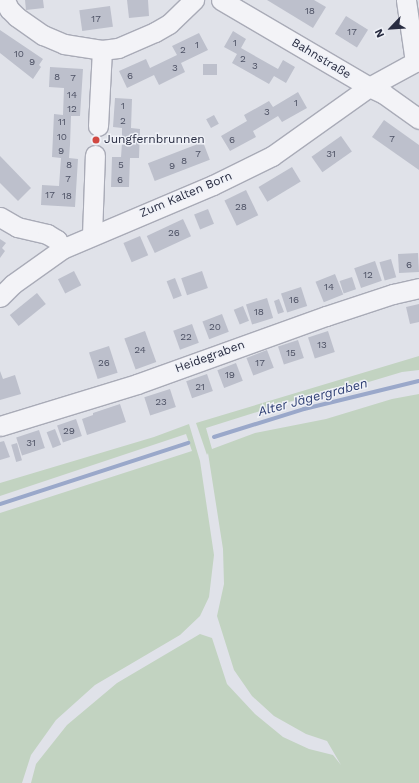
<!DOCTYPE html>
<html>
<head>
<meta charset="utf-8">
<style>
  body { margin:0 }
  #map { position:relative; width:419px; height:783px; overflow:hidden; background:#e0e2e9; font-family:"Work Sans",sans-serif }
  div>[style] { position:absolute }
  .green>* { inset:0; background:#c2d3c1 }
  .stream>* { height:4px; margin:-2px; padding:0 2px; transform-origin:2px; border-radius:2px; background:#9aa8ca }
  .building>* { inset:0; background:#bdc0cc; transform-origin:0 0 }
  .roads { filter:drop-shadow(1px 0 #a9abb7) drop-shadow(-1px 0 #a9abb7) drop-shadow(0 1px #a9abb7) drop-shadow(0 -1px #a9abb7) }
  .minor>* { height:19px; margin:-9.5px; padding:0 9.5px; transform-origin:9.5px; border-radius:9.5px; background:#f3f3f7 }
  .dots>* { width:11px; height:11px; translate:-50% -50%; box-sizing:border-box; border:2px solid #eff1f7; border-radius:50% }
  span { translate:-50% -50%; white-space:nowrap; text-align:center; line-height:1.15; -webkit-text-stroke:3px #eff1f7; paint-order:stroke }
  .number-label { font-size:10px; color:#4d5164 }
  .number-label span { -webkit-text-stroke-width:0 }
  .street-label { font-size:12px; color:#282c41 }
  .poi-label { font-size:12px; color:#282c41 }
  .left { translate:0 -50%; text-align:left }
  .water-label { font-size:13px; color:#314276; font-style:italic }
  .north { position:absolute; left:371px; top:8px; width:40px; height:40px; -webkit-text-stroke:3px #eff1f7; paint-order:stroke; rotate:245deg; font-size:11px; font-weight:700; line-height:16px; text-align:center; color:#282c41 }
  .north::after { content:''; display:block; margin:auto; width:14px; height:18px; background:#282c41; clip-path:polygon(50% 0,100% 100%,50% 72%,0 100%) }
</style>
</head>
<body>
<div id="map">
  <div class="green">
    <i style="clip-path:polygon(419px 356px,419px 370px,402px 372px,362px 384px,327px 390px,206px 428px,212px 449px,255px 433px,326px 419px,392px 399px,419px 394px,419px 783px,31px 783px,36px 764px,67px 725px,117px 683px,200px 634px,212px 638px,227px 684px,255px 714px,283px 737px,309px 749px,333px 755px,341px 765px,327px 741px,306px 734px,274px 716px,252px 696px,234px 670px,217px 616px,224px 584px,223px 549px,208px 453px,207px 455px,196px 423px)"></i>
    <i style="clip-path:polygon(189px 424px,200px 461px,214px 555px,209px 597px,200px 616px,180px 635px,95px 685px,56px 720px,31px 755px,22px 783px,0 783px,0 513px,192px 451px,186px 434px,0 496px,0 483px,154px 437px)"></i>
  </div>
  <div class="stream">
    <i style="left:214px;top:437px;width:94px;rotate:-17.3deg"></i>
    <i style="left:304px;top:409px;width:118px;rotate:-13.7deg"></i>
    <i style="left:0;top:504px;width:198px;rotate:-18deg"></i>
  </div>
  <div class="building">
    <i style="clip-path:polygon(25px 0,43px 0,44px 8px,26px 10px)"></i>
    <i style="clip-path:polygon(127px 0,148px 0,149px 16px,129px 18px)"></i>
    <i style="clip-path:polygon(267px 0,314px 0,326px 7px,313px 28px)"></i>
    <i style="left:110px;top:6px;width:21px;height:31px;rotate:82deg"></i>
    <i style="left:346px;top:16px;width:26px;height:21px;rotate:32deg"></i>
    <i style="clip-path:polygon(0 30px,43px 59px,39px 65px,41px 67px,33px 79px,0 53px)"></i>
    <i style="clip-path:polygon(233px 31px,246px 39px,241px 48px,278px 69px,283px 60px,295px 67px,286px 83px,274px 76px,269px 84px,232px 63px,237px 54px,224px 47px)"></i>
    <i style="clip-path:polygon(199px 33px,208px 50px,181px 63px,185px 72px,159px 85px,154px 75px,127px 88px,119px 71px,146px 59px,150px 68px,177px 55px,172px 46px)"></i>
    <i style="left:217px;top:64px;width:11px;height:14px;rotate:90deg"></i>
    <i style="clip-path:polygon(50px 67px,83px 69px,80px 116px,71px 116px,70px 145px,69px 158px,78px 159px,75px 207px,41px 205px,42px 185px,59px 186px,61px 158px,52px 157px,54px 114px,63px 115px,64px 88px,49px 87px)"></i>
    <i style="clip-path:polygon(298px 92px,307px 108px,282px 122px,278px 116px,253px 131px,256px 137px,230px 151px,221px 136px,247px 121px,244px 115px,269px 101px,273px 107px)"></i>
    <i style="clip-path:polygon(115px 98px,132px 99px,131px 128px,140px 129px,139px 158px,130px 158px,129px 187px,111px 187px,112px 157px,121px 157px,122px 143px,122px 128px,113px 127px)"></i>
    <i style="left:214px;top:115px;width:10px;height:9px;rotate:61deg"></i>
    <i style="clip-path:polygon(384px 120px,419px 145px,419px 170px,372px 137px)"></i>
    <i style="left:341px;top:136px;width:19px;height:36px;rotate:55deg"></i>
    <i style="left:203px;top:142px;width:19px;height:59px;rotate:69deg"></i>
    <i style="clip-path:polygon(0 156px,31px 188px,18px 201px,0 183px)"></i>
    <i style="left:292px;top:167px;width:17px;height:39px;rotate:59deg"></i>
    <i style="left:246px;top:190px;width:28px;height:24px;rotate:64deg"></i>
    <i style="left:208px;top:209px;width:16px;height:15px;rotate:68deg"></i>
    <i style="left:183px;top:219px;width:19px;height:40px;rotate:65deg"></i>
    <i style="left:140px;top:236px;width:21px;height:18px;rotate:67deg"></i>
    <i style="clip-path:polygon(0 239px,6px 243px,2px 248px,5px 251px,0 258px)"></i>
    <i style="left:418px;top:253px;width:19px;height:20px;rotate:87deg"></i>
    <i style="left:391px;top:259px;width:19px;height:12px;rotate:74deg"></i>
    <i style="left:375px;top:261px;width:21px;height:22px;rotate:71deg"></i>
    <i style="left:74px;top:271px;width:16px;height:18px;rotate:63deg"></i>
    <i style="left:202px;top:271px;width:18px;height:22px;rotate:71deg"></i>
    <i style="left:335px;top:274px;width:22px;height:21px;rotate:68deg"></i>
    <i style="left:352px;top:277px;width:13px;height:13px;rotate:72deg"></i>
    <i style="left:175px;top:278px;width:19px;height:9px;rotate:69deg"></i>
    <i style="left:301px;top:287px;width:20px;height:21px;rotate:72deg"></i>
    <i style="left:37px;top:293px;width:14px;height:35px;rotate:51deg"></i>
    <i style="left:267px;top:298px;width:21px;height:22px;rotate:73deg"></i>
    <i style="clip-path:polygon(279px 299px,284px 312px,278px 314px,274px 301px)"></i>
    <i style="clip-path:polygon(419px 304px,419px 322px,410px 324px,406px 307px)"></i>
    <i style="left:243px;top:306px;width:16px;height:10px;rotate:68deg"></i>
    <i style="left:222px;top:314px;width:19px;height:21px;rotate:69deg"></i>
    <i style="left:192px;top:324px;width:20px;height:20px;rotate:70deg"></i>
    <i style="left:145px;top:331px;width:33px;height:22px;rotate:70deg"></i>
    <i style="left:328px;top:331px;width:22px;height:21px;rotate:72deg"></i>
    <i style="left:298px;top:340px;width:19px;height:21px;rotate:72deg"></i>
    <i style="left:109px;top:346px;width:28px;height:21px;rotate:72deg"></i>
    <i style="left:267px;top:350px;width:19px;height:22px;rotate:69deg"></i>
    <i style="left:236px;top:363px;width:19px;height:20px;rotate:69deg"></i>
    <i style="clip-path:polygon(0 371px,3px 379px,15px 375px,21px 394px,0 400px)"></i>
    <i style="left:207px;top:374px;width:18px;height:22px;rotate:71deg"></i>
    <i style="left:170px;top:389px;width:19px;height:27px;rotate:72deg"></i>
    <i style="clip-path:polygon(120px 404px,126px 422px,87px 435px,82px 419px,93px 415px,93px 413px)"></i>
    <i style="left:76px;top:419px;width:18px;height:20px;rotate:71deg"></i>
    <i style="left:55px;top:429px;width:17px;height:9px;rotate:69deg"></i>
    <i style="left:39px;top:430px;width:19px;height:24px;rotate:72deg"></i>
    <i style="clip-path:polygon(4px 441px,10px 457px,0 460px,0 442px)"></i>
    <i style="left:17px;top:443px;width:18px;height:6px;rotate:74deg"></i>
  </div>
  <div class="roads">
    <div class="minor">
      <i style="left:5px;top:0;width:10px;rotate:66deg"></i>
      <i style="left:9px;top:9px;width:11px;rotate:45deg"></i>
      <i style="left:17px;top:17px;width:32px;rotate:35deg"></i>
      <i style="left:43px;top:35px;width:23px;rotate:23deg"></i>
      <i style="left:64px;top:44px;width:38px;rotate:9deg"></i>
      <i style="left:102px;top:50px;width:16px;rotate:-7deg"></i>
      <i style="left:118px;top:48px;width:40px;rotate:-23.4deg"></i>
      <i style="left:155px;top:32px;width:16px;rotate:-30deg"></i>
      <i style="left:169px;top:24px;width:35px;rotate:-44deg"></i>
      <i style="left:221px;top:0;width:172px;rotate:30.4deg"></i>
      <i style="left:369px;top:87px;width:17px;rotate:25deg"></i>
      <i style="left:384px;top:94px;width:43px;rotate:35.5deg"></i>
      <i style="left:98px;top:126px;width:76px;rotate:-87deg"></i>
      <i style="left:0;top:217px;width:20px;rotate:30deg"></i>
      <i style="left:17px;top:227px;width:31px;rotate:13deg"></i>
      <i style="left:47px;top:234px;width:12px;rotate:31deg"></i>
      <i style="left:57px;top:240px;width:10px;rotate:61deg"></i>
      <i style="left:92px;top:235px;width:80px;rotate:-87.9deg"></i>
      <i style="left:0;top:297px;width:18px;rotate:-45deg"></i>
      <i style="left:13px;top:284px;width:60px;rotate:-35.5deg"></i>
      <i style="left:62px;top:249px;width:164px;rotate:-23deg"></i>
      <i style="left:213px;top:185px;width:66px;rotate:-26.2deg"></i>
      <i style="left:272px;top:156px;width:119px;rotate:-35.4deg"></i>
      <i style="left:369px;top:87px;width:52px;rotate:-28.5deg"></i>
      <i style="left:415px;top:62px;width:63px;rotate:-98.3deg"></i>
      <i style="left:0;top:426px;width:143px;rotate:-17deg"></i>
      <i style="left:137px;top:384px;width:201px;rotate:-19.8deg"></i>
      <i style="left:326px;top:316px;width:71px;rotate:-18.2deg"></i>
      <i style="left:393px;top:294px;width:27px;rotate:-13deg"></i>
    </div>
  </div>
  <div class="dots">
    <i style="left:96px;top:140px;background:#d14842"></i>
  </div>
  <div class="number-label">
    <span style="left:310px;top:11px">18</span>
    <span style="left:96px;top:19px">17</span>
    <span style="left:352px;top:32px">17</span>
    <span style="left:235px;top:43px">1</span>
    <span style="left:197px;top:45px">1</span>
    <span style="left:183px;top:50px">2</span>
    <span style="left:19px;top:54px">10</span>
    <span style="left:243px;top:59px">2</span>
    <span style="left:32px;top:62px">9</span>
    <span style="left:255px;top:66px">3</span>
    <span style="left:175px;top:68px">3</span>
    <span style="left:130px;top:76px">6</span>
    <span style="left:57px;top:77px">8</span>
    <span style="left:73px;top:78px">7</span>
    <span style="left:72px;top:95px">14</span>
    <span style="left:296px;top:103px">1</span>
    <span style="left:123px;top:106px">1</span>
    <span style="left:72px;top:109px">12</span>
    <span style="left:267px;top:112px">3</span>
    <span style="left:123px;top:121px">2</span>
    <span style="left:62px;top:122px">11</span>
    <span style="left:62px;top:137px">10</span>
    <span style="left:392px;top:139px">7</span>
    <span style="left:232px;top:140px">6</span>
    <span style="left:61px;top:151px">9</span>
    <span style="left:198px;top:154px">7</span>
    <span style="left:331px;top:154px">31</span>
    <span style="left:184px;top:161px">8</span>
    <span style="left:69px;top:165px">8</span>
    <span style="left:121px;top:165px">5</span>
    <span style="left:172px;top:166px">9</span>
    <span style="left:68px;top:179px">7</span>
    <span style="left:120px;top:180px">6</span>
    <span style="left:50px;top:195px">17</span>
    <span style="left:67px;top:196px">18</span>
    <span style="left:241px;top:207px">28</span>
    <span style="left:174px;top:233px">26</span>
    <span style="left:409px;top:265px">6</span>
    <span style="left:368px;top:275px">12</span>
    <span style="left:329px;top:287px">14</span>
    <span style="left:294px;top:300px">16</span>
    <span style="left:259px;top:312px">18</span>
    <span style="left:215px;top:327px">20</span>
    <span style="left:186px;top:337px">22</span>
    <span style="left:322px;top:345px">13</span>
    <span style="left:140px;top:350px">24</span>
    <span style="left:291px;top:353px">15</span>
    <span style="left:104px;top:363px">26</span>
    <span style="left:260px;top:363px">17</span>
    <span style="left:230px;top:375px">19</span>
    <span style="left:200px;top:387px">21</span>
    <span style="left:161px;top:402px">23</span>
    <span style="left:69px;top:431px">29</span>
    <span style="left:31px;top:443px">31</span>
  </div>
  <div class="street-label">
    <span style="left:321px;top:59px;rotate:31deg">Bahnstraße</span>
    <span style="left:186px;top:195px;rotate:-23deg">Zum Kalten Born</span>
    <span style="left:210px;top:357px;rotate:-20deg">Heidegraben</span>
  </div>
  <div class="poi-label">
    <span class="left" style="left:104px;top:140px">Jungfernbrunnen</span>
  </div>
  <div class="water-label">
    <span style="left:313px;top:398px;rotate:-15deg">Alter Jägergraben</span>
  </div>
  <div class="north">N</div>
</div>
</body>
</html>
